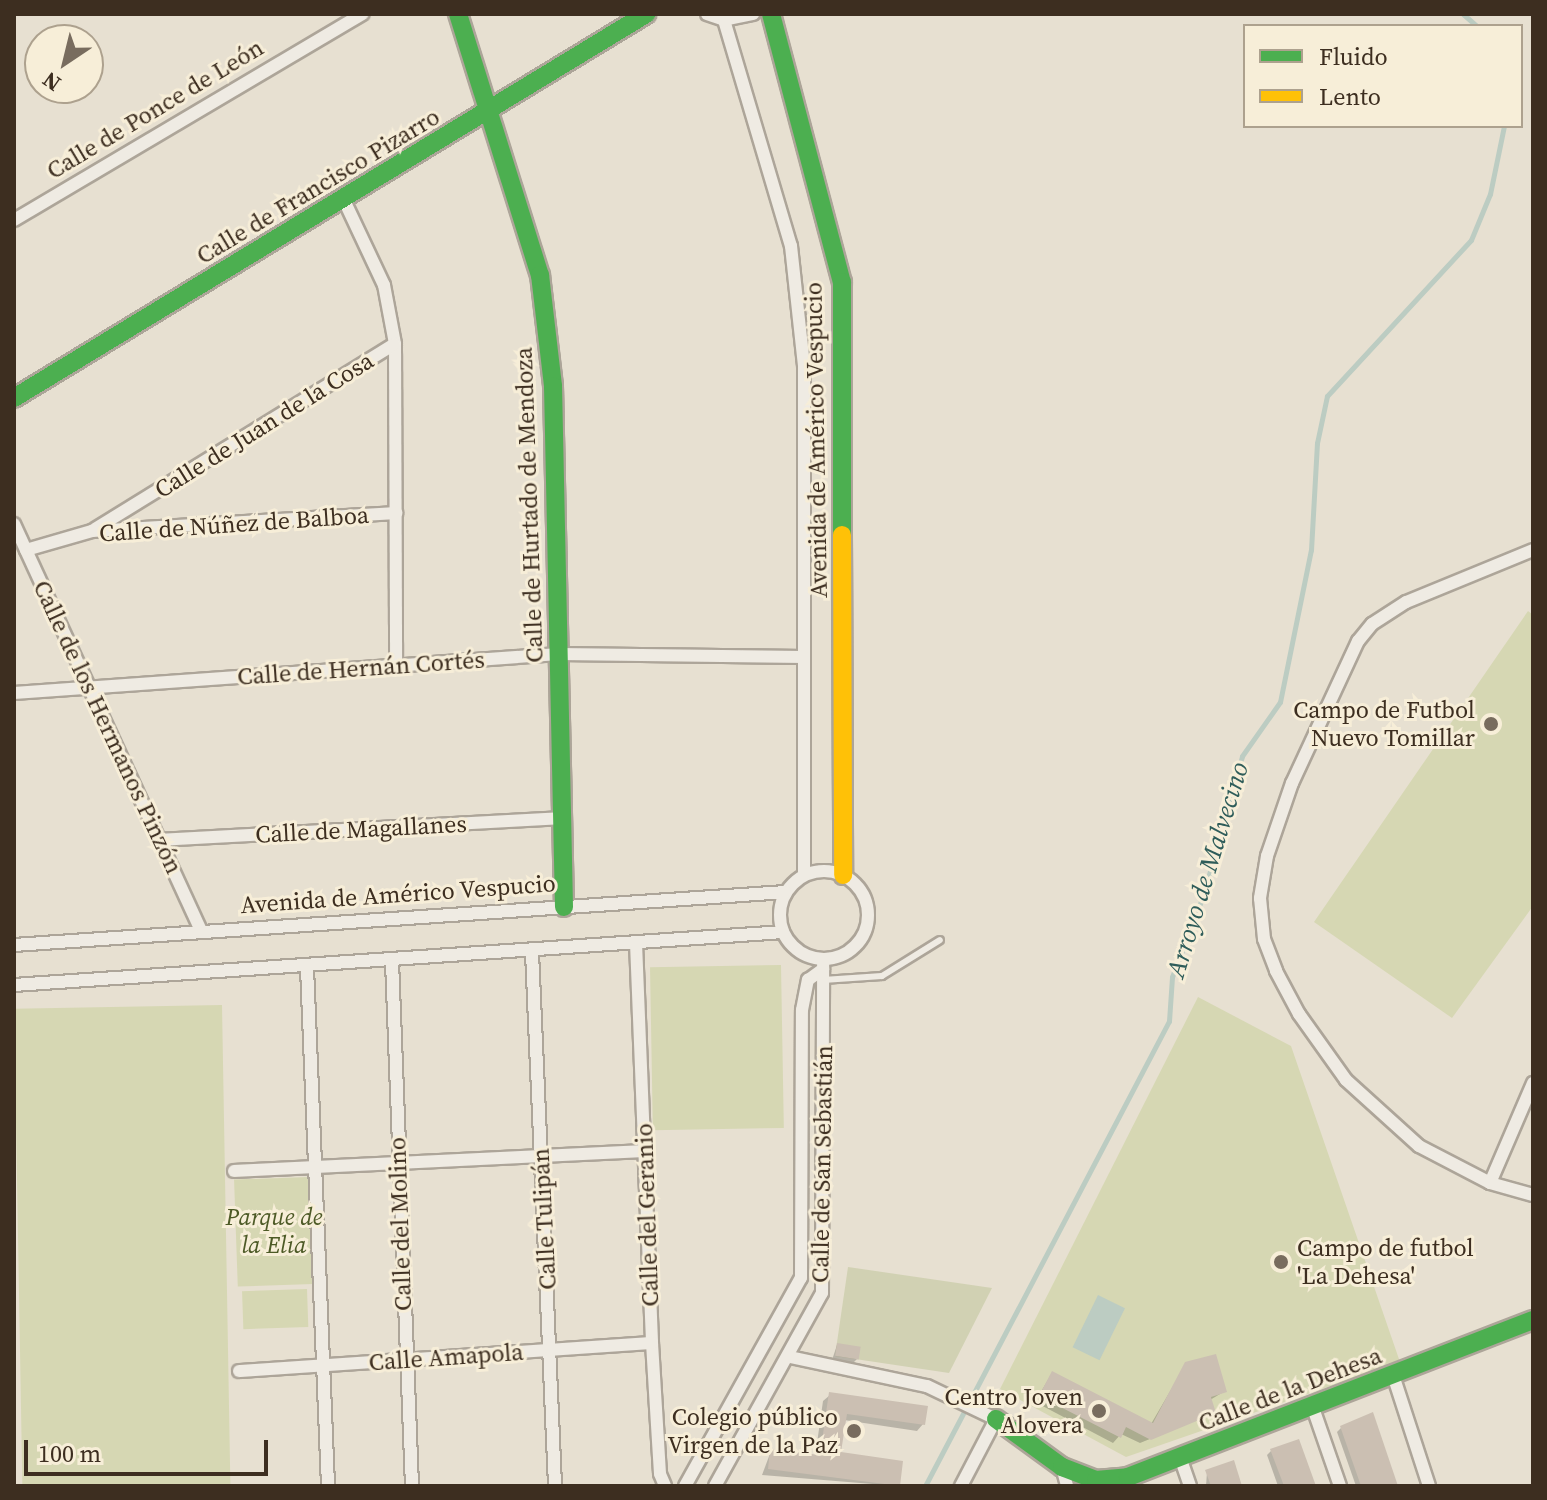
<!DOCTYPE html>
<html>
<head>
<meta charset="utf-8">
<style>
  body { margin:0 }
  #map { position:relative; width:1547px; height:1500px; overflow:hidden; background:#e7e0d1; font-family:"Source Serif 4",serif }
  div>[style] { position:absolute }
  .green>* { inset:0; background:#d6d7b3; transform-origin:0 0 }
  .cemetery>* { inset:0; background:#d1d1b3 }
  .water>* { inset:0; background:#bcccc2; transform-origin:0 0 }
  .shadow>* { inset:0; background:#0003 }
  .stream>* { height:5px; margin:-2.5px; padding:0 2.5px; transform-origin:2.5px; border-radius:2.5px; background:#bcccc2 }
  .building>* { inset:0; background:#cbbfb2; transform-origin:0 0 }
  .roads { filter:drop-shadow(2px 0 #ada599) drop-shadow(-2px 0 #ada599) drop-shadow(0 2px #ada599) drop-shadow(0 -2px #ada599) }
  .lane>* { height:6px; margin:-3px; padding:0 3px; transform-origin:3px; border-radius:3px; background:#efebe3 }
  .street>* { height:12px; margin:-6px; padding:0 6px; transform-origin:6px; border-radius:6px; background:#efebe3 }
  .street>.ring { margin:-6px; padding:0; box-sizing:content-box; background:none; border:12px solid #efebe3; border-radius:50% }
  .fast>* { height:18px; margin:-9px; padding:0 9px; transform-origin:9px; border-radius:9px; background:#4caf50 }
  .slow>* { height:18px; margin:-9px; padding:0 9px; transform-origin:9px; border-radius:9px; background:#ffc107 }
  .dots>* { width:22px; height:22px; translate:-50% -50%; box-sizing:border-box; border:4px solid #f7eed8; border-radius:50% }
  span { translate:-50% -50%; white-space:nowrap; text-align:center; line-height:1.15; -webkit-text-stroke:6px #f7eed8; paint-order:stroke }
  .street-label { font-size:24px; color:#3d2e20 }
  .poi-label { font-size:24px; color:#3d2e20 }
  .right { translate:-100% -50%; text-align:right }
  .left { translate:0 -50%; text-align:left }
  .park-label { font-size:24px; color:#4d5a26; font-style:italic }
  .water-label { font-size:26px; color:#2f5d5a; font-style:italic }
  .frame { position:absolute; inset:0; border:16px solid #3d2e20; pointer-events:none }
  .legend { position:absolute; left:1243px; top:24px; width:280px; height:104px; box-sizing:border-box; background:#f7eed8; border:2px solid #ada18e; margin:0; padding:10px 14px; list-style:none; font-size:24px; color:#3d2e20 }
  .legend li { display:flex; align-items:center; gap:16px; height:40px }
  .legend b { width:40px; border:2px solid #ada18e }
  .north { position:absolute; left:24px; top:24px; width:80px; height:80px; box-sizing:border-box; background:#f7eed8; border:2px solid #ada18e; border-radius:50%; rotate:215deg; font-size:22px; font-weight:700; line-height:32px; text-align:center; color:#3d2e20 }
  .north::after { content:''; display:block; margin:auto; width:28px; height:36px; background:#786c5e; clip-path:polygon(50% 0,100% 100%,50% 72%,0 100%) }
  .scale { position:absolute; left:24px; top:1440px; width:244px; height:36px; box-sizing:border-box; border:4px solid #3d2e20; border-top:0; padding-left:10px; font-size:24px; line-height:28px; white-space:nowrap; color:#3d2e20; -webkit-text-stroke:6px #f7eed8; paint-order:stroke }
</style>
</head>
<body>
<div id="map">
  <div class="green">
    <i style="clip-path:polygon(1528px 611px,1533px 615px,1533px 906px,1452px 1018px,1314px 922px)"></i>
    <i style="left:781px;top:965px;width:163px;height:131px;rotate:89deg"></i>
    <i style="clip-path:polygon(1198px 997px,1291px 1046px,1400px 1362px,1126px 1457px,1000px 1389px)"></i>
    <i style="left:222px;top:1005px;width:481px;height:208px;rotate:89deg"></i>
    <i style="left:309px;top:1177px;width:107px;height:75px;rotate:88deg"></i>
    <i style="left:307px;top:1289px;width:38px;height:65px;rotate:88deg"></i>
  </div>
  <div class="cemetery">
    <i style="clip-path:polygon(848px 1267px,992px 1288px,949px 1373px,835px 1356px)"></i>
  </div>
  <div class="water">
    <i style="left:1098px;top:1295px;width:30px;height:58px;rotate:26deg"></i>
  </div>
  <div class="shadow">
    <i style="clip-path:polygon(837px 1345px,857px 1359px,853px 1363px,832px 1360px)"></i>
    <i style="clip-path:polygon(1186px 1364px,1225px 1391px,1210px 1400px,1214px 1413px,1140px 1443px,1121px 1434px,1113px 1443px,1035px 1402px,1052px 1373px,1151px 1424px)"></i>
    <i style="clip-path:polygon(830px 1395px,923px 1424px,917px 1431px,844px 1420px,839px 1454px,897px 1486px,762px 1475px,771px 1451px,815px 1457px,823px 1401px)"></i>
    <i style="clip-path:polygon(1342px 1427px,1396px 1486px,1356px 1486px,1337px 1432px)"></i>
    <i style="clip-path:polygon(1272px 1450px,1313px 1486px,1278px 1486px,1267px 1455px)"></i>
    <i style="clip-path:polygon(1207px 1472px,1240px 1486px,1206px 1486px)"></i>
  </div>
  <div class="stream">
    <i style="left:1463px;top:14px;width:18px;rotate:41deg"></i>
    <i style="left:925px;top:1486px;width:525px;rotate:-62.31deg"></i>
    <i style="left:1169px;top:1021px;width:44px;rotate:-86.1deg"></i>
    <i style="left:1172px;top:977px;width:87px;rotate:-69.1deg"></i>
    <i style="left:1203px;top:896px;width:145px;rotate:-74.4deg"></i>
    <i style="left:1242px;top:756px;width:66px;rotate:-54.9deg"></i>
    <i style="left:1280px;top:702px;width:155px;rotate:-78.5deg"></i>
    <i style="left:1311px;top:550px;width:107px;rotate:-86.8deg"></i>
    <i style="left:1317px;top:443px;width:48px;rotate:-78deg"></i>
    <i style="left:1327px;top:396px;width:212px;rotate:-47.3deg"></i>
    <i style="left:1471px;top:240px;width:50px;rotate:-67.6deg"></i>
    <i style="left:1490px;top:194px;width:69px;rotate:-78.4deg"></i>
  </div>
  <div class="building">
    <i style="left:837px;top:1343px;width:24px;height:13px;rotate:9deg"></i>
    <i style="clip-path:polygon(1216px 1354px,1227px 1392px,1211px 1397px,1216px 1413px,1151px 1440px,1126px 1427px,1121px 1438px,1039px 1396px,1052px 1371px,1153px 1423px,1185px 1362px)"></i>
    <i style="clip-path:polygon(829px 1392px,928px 1406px,925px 1425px,847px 1414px,841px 1452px,903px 1461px,900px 1486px,768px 1469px,770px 1449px,820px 1455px)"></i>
    <i style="clip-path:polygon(1373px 1412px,1398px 1486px,1361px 1486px,1340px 1426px)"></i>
    <i style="clip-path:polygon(1299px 1439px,1316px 1486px,1284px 1486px,1270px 1449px)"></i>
    <i style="clip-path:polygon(1234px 1460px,1242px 1486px,1211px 1486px,1205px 1470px)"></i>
  </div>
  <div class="roads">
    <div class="lane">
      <i style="left:823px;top:980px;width:59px;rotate:-3.9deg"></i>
      <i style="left:882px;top:976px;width:68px;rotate:-31.8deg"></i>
    </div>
    <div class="street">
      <i style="left:707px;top:14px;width:18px;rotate:19deg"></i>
      <i style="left:724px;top:20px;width:30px;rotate:-12deg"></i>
      <i style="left:724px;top:20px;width:236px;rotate:73.5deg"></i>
      <i style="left:791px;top:246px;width:121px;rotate:83.8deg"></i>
      <i style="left:804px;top:366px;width:509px;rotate:90deg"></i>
      <i style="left:343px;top:198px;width:96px;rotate:64.8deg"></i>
      <i style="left:384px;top:285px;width:60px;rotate:79.4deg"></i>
      <i style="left:395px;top:344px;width:321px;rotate:89.8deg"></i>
      <i style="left:14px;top:220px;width:405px;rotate:-30.6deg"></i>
      <i style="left:14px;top:524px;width:448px;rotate:65.3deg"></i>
      <i style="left:95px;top:529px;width:352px;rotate:-31.7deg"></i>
      <i style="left:26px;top:550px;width:69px;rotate:-16.1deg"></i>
      <i style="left:92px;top:531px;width:305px;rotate:-3.4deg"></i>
      <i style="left:1533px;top:550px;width:137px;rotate:157.7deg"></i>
      <i style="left:1406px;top:602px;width:40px;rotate:147.1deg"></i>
      <i style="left:1372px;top:624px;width:22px;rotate:129deg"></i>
      <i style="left:1358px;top:641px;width:157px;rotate:114.9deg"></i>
      <i style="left:1292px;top:783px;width:77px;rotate:108.9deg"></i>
      <i style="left:1267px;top:856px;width:43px;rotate:99.5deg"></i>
      <i style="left:1260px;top:898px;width:41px;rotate:84.4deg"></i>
      <i style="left:1264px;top:939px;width:34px;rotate:69deg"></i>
      <i style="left:1276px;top:971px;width:49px;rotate:61.9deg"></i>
      <i style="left:1299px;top:1014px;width:81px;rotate:54.5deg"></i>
      <i style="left:1346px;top:1080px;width:98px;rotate:42.1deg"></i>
      <i style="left:1419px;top:1146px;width:80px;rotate:27.5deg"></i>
      <i style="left:1490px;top:1183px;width:45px;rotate:15.6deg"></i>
      <i style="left:14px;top:693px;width:546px;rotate:-4.09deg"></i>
      <i style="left:559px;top:654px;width:245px;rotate:0.7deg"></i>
      <i style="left:159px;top:840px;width:404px;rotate:-3.1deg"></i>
      <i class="ring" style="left:780px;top:871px;width:76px;height:76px"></i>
      <i style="left:636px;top:943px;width:400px;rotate:87.7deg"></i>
      <i style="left:652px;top:1343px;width:131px;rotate:86.5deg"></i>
      <i style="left:660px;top:1474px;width:13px;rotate:67deg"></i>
      <i style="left:14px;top:945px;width:773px;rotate:-3.93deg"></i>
      <i style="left:532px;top:952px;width:534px;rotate:87.53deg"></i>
      <i style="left:392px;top:961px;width:525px;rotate:87.82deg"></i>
      <i style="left:307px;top:967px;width:519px;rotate:87.68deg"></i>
      <i style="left:14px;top:985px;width:771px;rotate:-3.94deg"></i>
      <i style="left:234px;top:1171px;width:410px;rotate:-2.8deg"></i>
      <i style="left:1490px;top:1183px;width:109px;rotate:-66.7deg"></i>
      <i style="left:790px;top:1357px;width:140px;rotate:12deg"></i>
      <i style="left:927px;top:1386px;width:76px;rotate:25.6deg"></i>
      <i style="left:996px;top:1419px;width:76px;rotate:117.6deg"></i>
      <i style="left:239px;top:1371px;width:414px;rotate:-3.9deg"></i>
      <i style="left:1393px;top:1375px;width:117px;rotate:72deg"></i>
      <i style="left:1313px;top:1408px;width:83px;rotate:70.9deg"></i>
      <i style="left:1180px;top:1457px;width:31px;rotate:71deg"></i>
      <i style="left:1062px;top:1467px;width:20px;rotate:75deg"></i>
      <i style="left:685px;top:1486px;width:238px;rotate:-60.9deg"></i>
      <i style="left:801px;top:1278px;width:268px;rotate:-89.8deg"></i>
      <i style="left:802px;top:1010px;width:31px;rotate:-79deg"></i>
      <i style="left:808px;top:980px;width:19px;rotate:-36deg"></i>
      <i style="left:715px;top:1486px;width:221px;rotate:-61deg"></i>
      <i style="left:822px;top:1293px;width:334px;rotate:-89.8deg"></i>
    </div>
    <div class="fast">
      <i style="left:458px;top:14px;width:274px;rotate:72.6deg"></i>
      <i style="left:540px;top:275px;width:112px;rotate:83.3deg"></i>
      <i style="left:553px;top:386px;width:521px;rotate:88.79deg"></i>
      <i style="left:771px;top:14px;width:277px;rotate:75.2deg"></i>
      <i style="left:842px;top:282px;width:253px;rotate:90deg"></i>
      <i style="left:14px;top:398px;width:740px;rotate:-31.28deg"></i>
      <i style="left:996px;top:1419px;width:82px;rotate:36deg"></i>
      <i style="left:1062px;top:1467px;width:36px;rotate:21deg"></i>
      <i style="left:1096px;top:1480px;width:32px;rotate:-5deg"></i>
      <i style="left:1128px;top:1477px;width:434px;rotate:-21.2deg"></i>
    </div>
    <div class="slow">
      <i style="left:842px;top:535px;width:340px;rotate:89.8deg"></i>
    </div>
  </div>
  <div class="dots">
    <i style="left:1491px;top:724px;background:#786c5e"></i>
    <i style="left:1281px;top:1262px;background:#786c5e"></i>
    <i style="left:1099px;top:1411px;background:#786c5e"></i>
    <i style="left:854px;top:1431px;background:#786c5e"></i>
  </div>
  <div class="street-label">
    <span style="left:155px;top:109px;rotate:-31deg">Calle de Ponce de León</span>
    <span style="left:318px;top:186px;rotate:-31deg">Calle de Francisco Pizarro</span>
    <span style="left:264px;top:425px;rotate:-32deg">Calle de Juan de la Cosa</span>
    <span style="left:816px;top:440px;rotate:-91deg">Avenida de Américo Vespucio</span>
    <span style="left:529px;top:505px;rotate:-92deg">Calle de Hurtado de Mendoza</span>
    <span style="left:234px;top:524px;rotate:-4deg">Calle de Núñez de Balboa</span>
    <span style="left:361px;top:668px;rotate:-4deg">Calle de Hernán Cortés</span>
    <span style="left:108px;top:727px;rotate:65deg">Calle de los Hermanos Pinzón</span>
    <span style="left:361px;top:829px;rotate:-3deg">Calle de Magallanes</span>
    <span style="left:398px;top:894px;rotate:-4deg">Avenida de Américo Vespucio</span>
    <span style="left:822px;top:1164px;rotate:-89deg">Calle de San Sebastián</span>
    <span style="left:647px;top:1215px;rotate:-92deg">Calle del Geranio</span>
    <span style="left:544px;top:1219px;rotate:-93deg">Calle Tulipán</span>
    <span style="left:400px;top:1224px;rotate:-92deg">Calle del Molino</span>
    <span style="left:446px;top:1357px;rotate:-4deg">Calle Amapola</span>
    <span style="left:1290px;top:1389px;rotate:-21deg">Calle de la Dehesa</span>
  </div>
  <div class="poi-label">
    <span class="right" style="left:1475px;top:724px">Campo de Futbol<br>Nuevo Tomillar</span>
    <span class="left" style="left:1297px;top:1262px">Campo de futbol<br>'La Dehesa'</span>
    <span class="right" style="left:1083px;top:1411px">Centro Joven<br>Alovera</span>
    <span class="right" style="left:838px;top:1431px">Colegio público<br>Virgen de la Paz</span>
  </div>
  <div class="park-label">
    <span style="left:274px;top:1231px">Parque de<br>la Elia</span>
  </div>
  <div class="water-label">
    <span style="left:1208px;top:870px;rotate:-73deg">Arroyo de Malvecino</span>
  </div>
  <div class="frame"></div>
  <ul class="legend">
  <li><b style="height:10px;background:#4caf50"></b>Fluido</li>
  <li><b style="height:10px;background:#ffc107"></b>Lento</li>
  </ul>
  <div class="north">N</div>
  <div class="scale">100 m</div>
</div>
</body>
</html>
